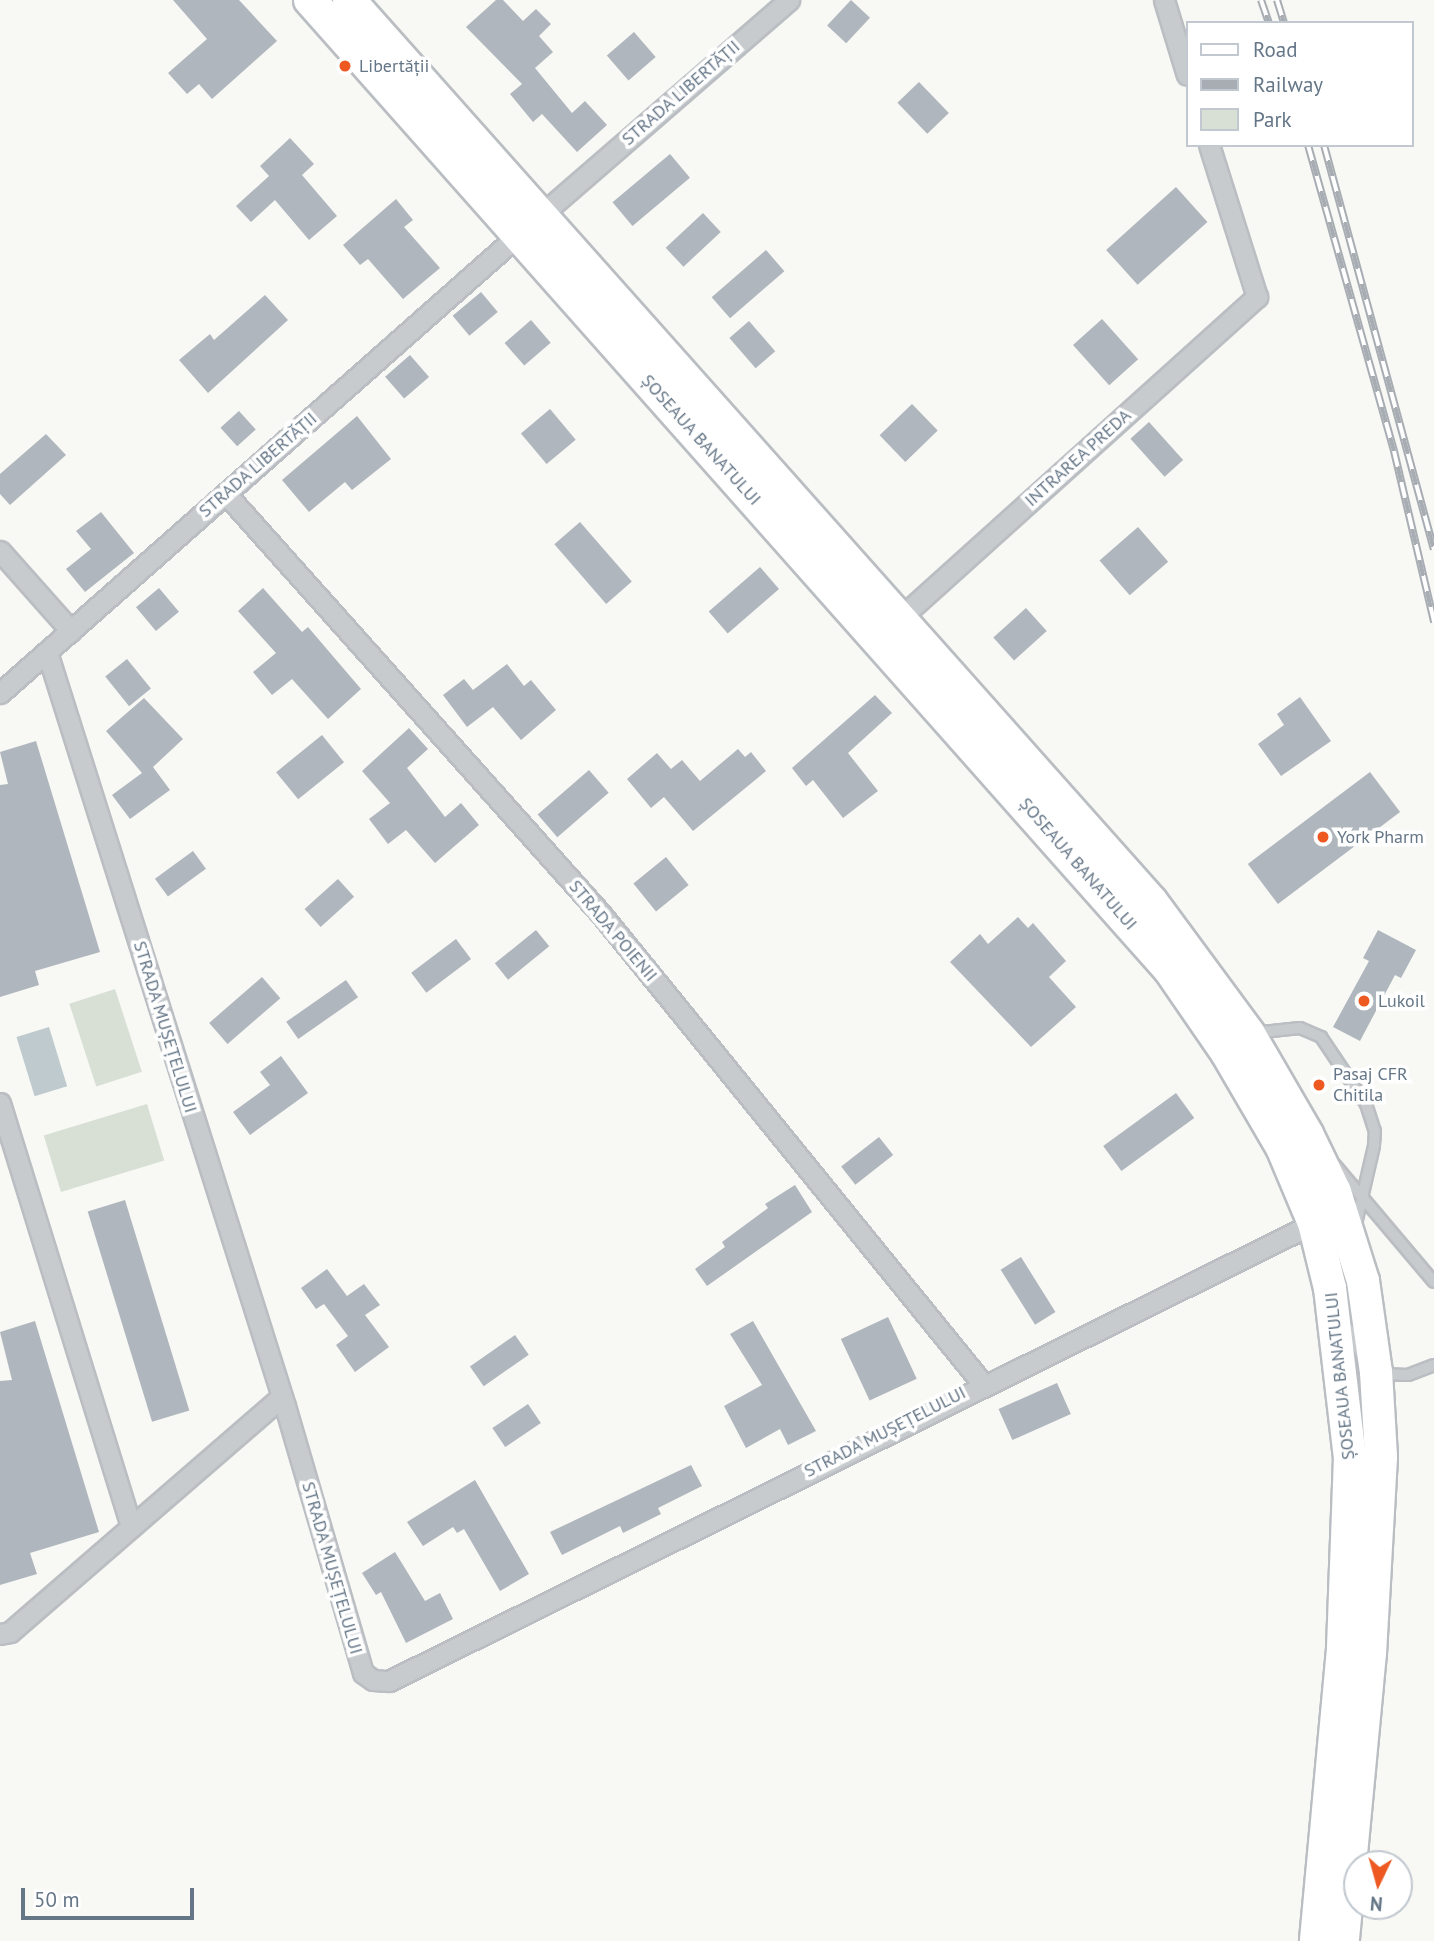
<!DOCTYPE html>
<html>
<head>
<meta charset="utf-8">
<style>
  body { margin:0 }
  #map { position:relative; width:1434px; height:1941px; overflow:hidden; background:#f8f8f4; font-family:"PT Sans",sans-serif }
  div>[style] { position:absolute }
  .green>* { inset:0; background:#d8e0d5; transform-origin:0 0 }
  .water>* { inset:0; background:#bfcace; transform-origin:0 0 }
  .building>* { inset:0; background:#afb6bd; transform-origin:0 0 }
  .roads { filter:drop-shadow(2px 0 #babec2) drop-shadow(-2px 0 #babec2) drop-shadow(0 2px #babec2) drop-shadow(0 -2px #babec2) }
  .lane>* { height:10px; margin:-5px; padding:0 5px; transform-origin:5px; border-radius:5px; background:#c7cbce }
  .street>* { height:19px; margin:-9.5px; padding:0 9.5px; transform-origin:9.5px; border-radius:9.5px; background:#c7cbce }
  .primary>* { height:32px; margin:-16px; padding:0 16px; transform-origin:16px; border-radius:16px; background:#fff }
  .rail>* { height:8px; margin-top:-4px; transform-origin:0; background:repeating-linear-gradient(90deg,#fff 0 16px,#a7adb3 0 32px); box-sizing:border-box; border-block:2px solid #a7adb3 }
  .dots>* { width:19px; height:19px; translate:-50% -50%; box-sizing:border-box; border:4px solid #fff; border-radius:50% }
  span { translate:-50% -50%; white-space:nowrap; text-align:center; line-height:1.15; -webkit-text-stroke:7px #fff; paint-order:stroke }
  .poi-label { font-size:18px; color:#657687 }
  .left { translate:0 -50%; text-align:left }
  .street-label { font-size:18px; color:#657687 }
  .legend { position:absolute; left:1186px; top:21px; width:228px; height:126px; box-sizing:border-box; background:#fff; border:2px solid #c1c8cf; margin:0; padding:9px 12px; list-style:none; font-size:21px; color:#657687 }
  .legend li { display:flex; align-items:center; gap:14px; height:35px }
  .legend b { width:35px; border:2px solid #c1c8cf }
  .north { position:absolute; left:1343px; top:1850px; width:70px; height:70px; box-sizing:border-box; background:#fff; border:2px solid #c1c8cf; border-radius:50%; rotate:185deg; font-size:19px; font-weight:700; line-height:28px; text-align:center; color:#657687 }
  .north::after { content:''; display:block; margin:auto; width:24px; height:32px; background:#ed5920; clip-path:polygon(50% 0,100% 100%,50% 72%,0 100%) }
  .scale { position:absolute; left:21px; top:1888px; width:173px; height:32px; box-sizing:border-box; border:4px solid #657687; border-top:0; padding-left:9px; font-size:21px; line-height:24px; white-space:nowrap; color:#657687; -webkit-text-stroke:5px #fff; paint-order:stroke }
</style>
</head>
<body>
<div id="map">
  <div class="green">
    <i style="left:115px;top:989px;width:87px;height:48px;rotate:72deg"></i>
    <i style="left:147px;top:1104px;width:59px;height:108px;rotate:73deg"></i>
  </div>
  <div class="water">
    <i style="left:49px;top:1027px;width:62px;height:34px;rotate:73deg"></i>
  </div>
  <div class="building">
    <i style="clip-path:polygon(173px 0,239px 0,277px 41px,212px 99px,199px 84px,187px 94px,168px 73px,207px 39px)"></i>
    <i style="clip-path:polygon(496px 0,503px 0,523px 21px,536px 9px,551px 24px,539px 36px,553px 52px,535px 68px,572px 113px,585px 101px,607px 125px,577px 152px,542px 114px,533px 122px,510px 94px,522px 84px,466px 27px)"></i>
    <i style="left:851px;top:0;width:26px;height:35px;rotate:43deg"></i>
    <i style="left:634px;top:32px;width:33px;height:36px;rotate:49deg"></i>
    <i style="left:919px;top:82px;width:43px;height:30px;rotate:46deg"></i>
    <i style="clip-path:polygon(290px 138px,314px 164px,302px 175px,337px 216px,309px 240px,275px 200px,251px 222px,236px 206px,269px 176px,260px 166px)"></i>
    <i style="left:670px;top:154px;width:31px;height:75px;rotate:50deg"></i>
    <i style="left:1176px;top:187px;width:47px;height:94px;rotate:48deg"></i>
    <i style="clip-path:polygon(396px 199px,413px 220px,404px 227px,440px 268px,403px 299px,368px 259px,360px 265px,343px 245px)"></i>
    <i style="left:703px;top:213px;width:26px;height:51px;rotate:47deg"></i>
    <i style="left:766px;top:250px;width:28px;height:72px;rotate:49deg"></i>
    <i style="left:481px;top:292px;width:26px;height:37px;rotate:50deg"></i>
    <i style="clip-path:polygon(265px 295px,288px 320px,208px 393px,179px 360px,210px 334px,214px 340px)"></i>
    <i style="left:1102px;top:319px;width:54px;height:39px;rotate:48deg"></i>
    <i style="left:531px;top:320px;width:30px;height:35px;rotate:49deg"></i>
    <i style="left:749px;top:321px;width:40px;height:26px;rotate:49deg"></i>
    <i style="left:410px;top:355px;width:29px;height:33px;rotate:49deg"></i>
    <i style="left:912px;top:404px;width:37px;height:45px;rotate:46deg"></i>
    <i style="left:550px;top:409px;width:40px;height:38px;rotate:50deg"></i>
    <i style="left:239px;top:411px;width:25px;height:25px;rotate:48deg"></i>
    <i style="clip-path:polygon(357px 416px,391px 459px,352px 490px,345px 482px,309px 512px,282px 480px)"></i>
    <i style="left:1149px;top:422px;width:51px;height:25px;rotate:48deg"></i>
    <i style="clip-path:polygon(46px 434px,66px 455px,10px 505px,0 494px,0 474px)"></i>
    <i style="clip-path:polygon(101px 512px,134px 553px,85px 592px,66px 569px,91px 549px,76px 531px)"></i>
    <i style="left:580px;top:522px;width:79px;height:34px;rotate:49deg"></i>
    <i style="left:1138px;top:527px;width:46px;height:51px;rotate:49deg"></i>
    <i style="left:760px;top:567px;width:29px;height:68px;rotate:49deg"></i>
    <i style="left:159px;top:588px;width:31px;height:30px;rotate:50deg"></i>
    <i style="clip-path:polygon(263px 588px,302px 632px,308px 627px,361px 689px,328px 719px,292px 679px,272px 695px,253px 672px,276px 653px,238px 611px)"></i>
    <i style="left:1026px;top:608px;width:31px;height:44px;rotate:48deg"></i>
    <i style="left:127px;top:659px;width:38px;height:28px;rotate:51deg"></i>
    <i style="clip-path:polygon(507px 664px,524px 686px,531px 680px,556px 710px,521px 740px,493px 707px,467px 727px,443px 695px,464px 679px,473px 690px)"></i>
    <i style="clip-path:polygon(875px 695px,892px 713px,848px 753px,878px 791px,843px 818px,813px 780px,806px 786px,792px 768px)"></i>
    <i style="clip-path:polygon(1300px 697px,1331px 741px,1281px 776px,1258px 744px,1284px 725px,1277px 714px)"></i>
    <i style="clip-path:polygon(144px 698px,183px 739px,153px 767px,170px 790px,130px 819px,112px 795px,142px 773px,106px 731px)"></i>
    <i style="clip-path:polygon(409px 728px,428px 749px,407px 768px,445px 817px,461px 803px,479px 825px,435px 863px,406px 830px,388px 844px,369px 819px,390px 803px,362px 771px)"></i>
    <i style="left:322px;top:735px;width:35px;height:59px;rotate:51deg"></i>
    <i style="clip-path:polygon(36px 741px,100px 952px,35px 971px,39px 985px,0 997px,0 785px,8px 784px,0 752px)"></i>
    <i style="clip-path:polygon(738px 749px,745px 757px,751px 752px,766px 771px,693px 831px,664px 797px,651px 808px,627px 779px,657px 753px,671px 769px,682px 760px,700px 781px)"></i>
    <i style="left:589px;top:770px;width:30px;height:68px;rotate:49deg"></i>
    <i style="left:1370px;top:772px;width:50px;height:153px;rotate:53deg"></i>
    <i style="left:193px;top:851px;width:22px;height:47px;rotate:54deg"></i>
    <i style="left:666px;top:857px;width:36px;height:42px;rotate:51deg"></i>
    <i style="left:338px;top:879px;width:24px;height:45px;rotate:48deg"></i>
    <i style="clip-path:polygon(1018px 917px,1028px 928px,1033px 923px,1066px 961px,1049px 977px,1076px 1007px,1031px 1047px,950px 962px,980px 934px,988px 944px)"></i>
    <i style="left:536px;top:930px;width:21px;height:53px;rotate:51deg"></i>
    <i style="clip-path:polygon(1378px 930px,1416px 950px,1401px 978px,1395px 975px,1360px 1041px,1333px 1027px,1369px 961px,1363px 958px)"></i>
    <i style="left:456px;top:939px;width:25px;height:56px;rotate:53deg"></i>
    <i style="left:262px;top:977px;width:28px;height:70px;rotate:49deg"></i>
    <i style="left:346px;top:980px;width:21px;height:73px;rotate:55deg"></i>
    <i style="clip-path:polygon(281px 1056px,308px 1093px,250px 1135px,233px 1112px,270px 1085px,260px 1072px)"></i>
    <i style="left:1176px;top:1093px;width:31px;height:90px;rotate:54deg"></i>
    <i style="left:879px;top:1137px;width:23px;height:48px;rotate:52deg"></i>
    <i style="clip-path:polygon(795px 1185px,812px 1212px,707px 1286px,695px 1269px,725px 1247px,722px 1242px,768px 1208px,765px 1204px)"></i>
    <i style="left:125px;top:1200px;width:220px;height:39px;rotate:73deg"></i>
    <i style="left:1021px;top:1257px;width:65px;height:24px;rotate:58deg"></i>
    <i style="clip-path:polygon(327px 1269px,347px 1296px,364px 1284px,380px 1305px,365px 1315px,389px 1347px,355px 1372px,336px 1345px,348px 1336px,324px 1304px,316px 1309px,301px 1288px)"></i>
    <i style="left:888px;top:1317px;width:68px;height:52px;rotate:65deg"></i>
    <i style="clip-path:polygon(35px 1321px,99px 1532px,30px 1553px,37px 1574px,0 1585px,0 1381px,12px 1380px,0 1332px)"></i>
    <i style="clip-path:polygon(753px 1321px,816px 1431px,788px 1445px,780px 1429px,746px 1448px,724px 1406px,762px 1385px,730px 1334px)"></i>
    <i style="left:515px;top:1335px;width:24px;height:55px;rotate:55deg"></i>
    <i style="left:1057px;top:1383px;width:34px;height:64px;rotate:66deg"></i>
    <i style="left:528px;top:1404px;width:23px;height:43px;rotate:56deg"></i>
    <i style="clip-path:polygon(691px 1465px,702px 1486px,658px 1508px,661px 1514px,623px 1533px,620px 1526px,562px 1555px,550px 1532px)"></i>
    <i style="clip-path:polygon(475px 1480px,529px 1574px,500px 1591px,464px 1529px,457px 1533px,453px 1527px,423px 1546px,407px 1522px)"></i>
    <i style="clip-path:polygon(395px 1552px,425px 1601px,440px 1593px,453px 1619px,406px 1643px,381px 1592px,376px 1595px,362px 1573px)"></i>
  </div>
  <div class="roads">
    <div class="lane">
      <i style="left:1253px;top:1033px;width:47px;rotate:-6.1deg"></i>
      <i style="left:1300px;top:1028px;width:23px;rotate:23deg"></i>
      <i style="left:1321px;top:1037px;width:81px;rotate:56.1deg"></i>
      <i style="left:1366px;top:1104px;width:28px;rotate:72deg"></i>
      <i style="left:1375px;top:1131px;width:15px;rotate:94deg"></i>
      <i style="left:1374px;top:1146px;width:80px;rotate:103deg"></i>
      <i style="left:1335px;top:1165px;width:153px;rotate:49.8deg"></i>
      <i style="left:1349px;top:1330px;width:34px;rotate:63deg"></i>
      <i style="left:1381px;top:1374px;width:27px;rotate:2deg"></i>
      <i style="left:1408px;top:1375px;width:28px;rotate:-21deg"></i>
    </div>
    <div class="street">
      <i style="left:1164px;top:0;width:78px;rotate:73deg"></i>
      <i style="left:542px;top:214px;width:327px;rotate:-40.9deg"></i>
      <i style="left:226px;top:494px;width:563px;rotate:48.24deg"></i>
      <i style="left:601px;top:914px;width:604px;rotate:50.91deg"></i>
      <i style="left:0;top:551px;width:107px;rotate:48.4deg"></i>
      <i style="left:899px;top:619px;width:482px;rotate:-42deg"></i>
      <i style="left:1257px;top:297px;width:159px;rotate:-107.5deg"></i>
      <i style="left:47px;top:652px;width:791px;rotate:72.48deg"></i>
      <i style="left:285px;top:1406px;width:278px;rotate:73.7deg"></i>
      <i style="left:363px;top:1673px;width:12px;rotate:35deg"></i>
      <i style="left:373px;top:1680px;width:16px;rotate:4deg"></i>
      <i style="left:389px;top:1681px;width:1032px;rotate:-26.34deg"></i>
      <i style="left:0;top:693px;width:689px;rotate:-41.47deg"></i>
      <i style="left:0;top:1103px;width:444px;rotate:72.8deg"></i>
      <i style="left:0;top:1634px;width:10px;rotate:-11deg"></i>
      <i style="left:10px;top:1632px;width:359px;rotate:-40.9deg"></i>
    </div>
    <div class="primary">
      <i style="left:310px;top:0;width:1296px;rotate:48.44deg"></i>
      <i style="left:1170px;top:970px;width:101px;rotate:55.5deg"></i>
      <i style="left:1227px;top:1053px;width:109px;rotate:59.7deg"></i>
      <i style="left:1282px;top:1147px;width:82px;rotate:67.2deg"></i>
      <i style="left:1314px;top:1223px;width:67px;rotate:76.2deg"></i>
      <i style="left:1330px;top:1288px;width:170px;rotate:83.3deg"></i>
      <i style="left:1350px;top:1457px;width:192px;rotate:92.1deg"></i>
      <i style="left:1343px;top:1649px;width:293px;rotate:95.3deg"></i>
      <i style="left:349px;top:0;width:1206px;rotate:48.33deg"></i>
      <i style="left:1151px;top:901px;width:165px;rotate:53.6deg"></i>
      <i style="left:1249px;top:1034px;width:116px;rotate:59.9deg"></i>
      <i style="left:1307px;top:1134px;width:64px;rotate:64.2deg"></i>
      <i style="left:1335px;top:1192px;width:93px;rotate:72.5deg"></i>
      <i style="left:1363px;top:1281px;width:92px;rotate:81.9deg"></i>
      <i style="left:1376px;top:1372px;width:85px;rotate:86.6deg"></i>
      <i style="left:1381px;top:1457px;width:196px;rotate:93.2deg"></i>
      <i style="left:1370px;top:1653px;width:289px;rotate:95.4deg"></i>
    </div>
  </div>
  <div class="rail">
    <i style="left:1261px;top:0;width:24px;rotate:71deg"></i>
    <i style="left:1277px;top:0;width:24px;rotate:73deg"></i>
    <i style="left:1308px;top:145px;width:318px;rotate:74.3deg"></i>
    <i style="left:1394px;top:451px;width:176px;rotate:76.8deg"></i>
    <i style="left:1324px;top:145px;width:419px;rotate:74.8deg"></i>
  </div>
  <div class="dots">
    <i style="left:345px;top:66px;background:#ed5920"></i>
    <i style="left:1323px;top:837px;background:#ed5920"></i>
    <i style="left:1364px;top:1001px;background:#ed5920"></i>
    <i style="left:1319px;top:1085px;background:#ed5920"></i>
  </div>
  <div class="poi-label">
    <span class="left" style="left:359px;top:66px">Libertății</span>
    <span class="left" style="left:1337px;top:837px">York Pharm</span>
    <span class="left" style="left:1378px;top:1001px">Lukoil</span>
    <span class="left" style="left:1333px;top:1085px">Pasaj CFR<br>Chitila</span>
  </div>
  <div class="street-label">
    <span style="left:681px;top:93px;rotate:-41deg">STRADA LIBERTĂȚII</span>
    <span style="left:701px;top:440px;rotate:48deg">ȘOSEAUA BANATULUI</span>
    <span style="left:1078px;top:458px;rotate:-42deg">INTRAREA PREDA</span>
    <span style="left:258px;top:465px;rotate:-41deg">STRADA LIBERTĂȚII</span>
    <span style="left:1078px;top:864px;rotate:49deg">ȘOSEAUA BANATULUI</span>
    <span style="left:613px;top:931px;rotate:50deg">STRADA POIENII</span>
    <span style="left:165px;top:1027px;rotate:73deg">STRADA MUȘEȚELULUI</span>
    <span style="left:1340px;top:1376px;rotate:-96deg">ȘOSEAUA BANATULUI</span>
    <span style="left:885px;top:1432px;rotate:-27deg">STRADA MUȘEȚELULUI</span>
    <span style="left:332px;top:1568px;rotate:74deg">STRADA MUȘEȚELULUI</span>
  </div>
  <ul class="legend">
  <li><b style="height:9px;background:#fff"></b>Road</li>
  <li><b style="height:9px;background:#a7adb3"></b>Railway</li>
  <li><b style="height:19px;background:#d8e0d5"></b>Park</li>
  </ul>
  <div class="north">N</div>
  <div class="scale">50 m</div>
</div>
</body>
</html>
